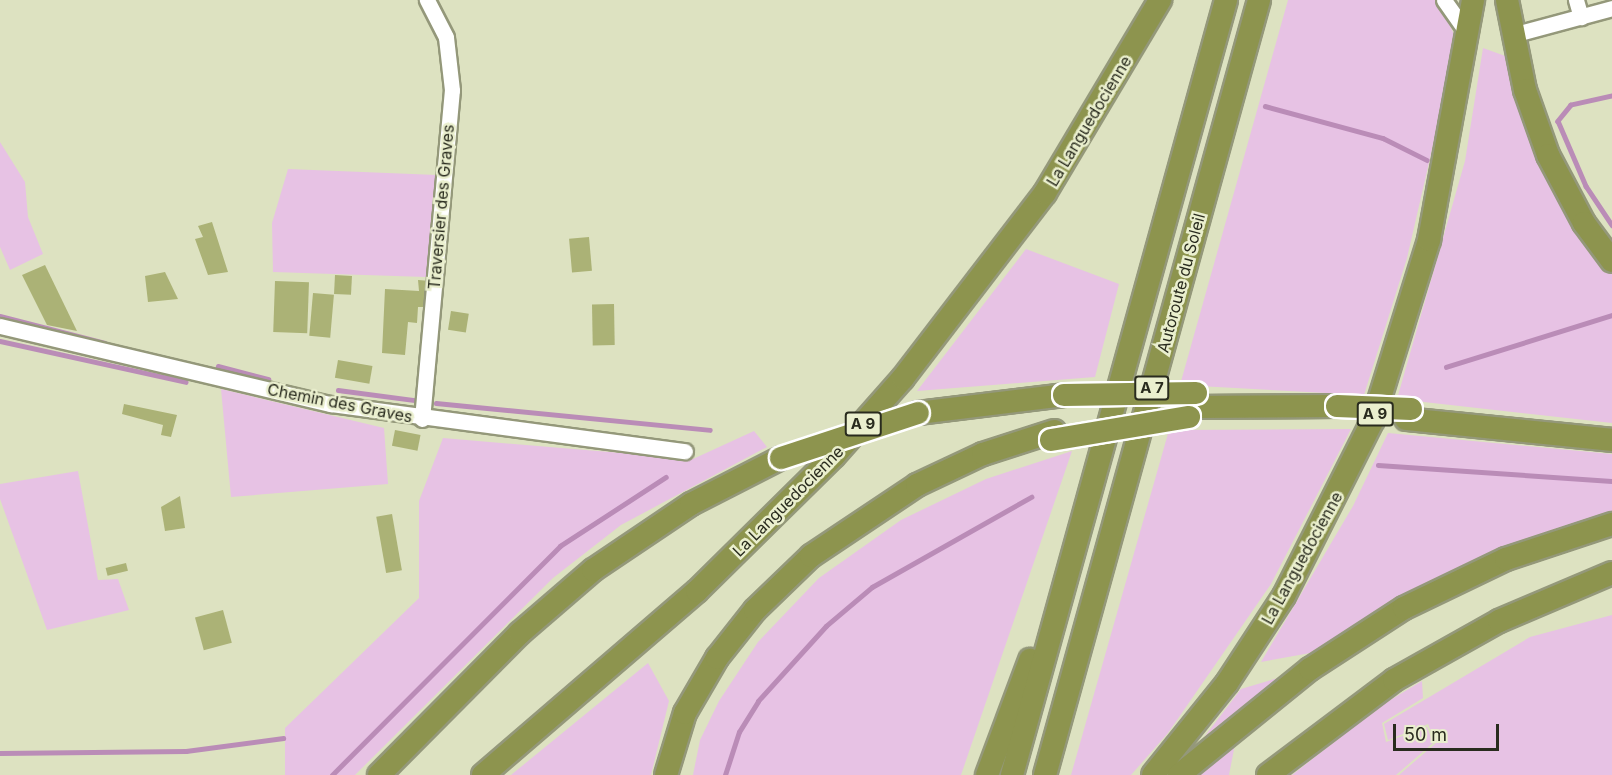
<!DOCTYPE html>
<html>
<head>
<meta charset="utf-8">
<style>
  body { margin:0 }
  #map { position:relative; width:1612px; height:775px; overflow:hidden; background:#dde2c1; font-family:Inter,sans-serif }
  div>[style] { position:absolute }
  .green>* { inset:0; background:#e7c2e4 }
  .stream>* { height:4.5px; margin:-2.25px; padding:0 2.25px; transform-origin:2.25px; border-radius:2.25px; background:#ba8cb7 }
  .building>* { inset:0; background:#abb276; transform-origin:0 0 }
  .roads { filter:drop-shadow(2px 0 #94987a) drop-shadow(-2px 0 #94987a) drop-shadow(0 2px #94987a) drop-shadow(0 -2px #94987a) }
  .minor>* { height:15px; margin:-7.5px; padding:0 7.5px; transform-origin:7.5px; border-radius:7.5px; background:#fff }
  .highway>* { height:22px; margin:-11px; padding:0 11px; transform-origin:11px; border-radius:11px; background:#8d944e }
  .bridges { filter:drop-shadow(2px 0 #fff) drop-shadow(-2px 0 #fff) drop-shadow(0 2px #fff) drop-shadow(0 -2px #fff) }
  .highway-bridge>* { height:22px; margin:-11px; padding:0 11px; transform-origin:11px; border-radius:11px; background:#8d944e }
  span { translate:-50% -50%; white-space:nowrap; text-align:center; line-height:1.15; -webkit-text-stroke:5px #eaefce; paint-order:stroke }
  .shield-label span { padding:2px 4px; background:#eaefce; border:2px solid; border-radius:4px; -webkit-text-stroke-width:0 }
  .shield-label { font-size:15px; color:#292b1e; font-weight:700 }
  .street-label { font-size:16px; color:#292b1e }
  .scale { position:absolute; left:1393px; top:724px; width:106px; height:27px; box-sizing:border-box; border:3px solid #292b1e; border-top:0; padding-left:8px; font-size:18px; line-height:21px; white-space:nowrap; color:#292b1e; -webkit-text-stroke:4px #eaefce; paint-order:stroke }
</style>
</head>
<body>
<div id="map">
  <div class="green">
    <i style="clip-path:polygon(1288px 0,1438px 0,1457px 41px,1407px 258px,1364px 395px,1180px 385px)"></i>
    <i style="clip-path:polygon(1483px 48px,1508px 57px,1612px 270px,1612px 423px,1397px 399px,1465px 161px)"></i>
    <i style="clip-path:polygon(0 142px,25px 182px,28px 217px,43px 254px,10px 270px,0 247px)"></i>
    <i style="clip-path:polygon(288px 169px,437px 175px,426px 277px,273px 272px,272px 223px)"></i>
    <i style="clip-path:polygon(1026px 249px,1119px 284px,1095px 377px,917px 391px)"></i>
    <i style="clip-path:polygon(221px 389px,384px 428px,388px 484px,231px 497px)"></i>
    <i style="clip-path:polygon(1351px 429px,1271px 584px,1168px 733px,1131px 775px,1071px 775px,1169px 430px)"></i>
    <i style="clip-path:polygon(754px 431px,767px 447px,621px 525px,553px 578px,355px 775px,285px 775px,285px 728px,419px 598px,419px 501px,443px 438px,693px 459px)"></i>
    <i style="clip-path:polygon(1388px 433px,1612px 454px,1612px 518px,1419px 588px,1327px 650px,1261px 662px,1353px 506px)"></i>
    <i style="clip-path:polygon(1072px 451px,961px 775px,693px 775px,700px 740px,719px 701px,758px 642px,819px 578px,901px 520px,986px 479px)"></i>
    <i style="clip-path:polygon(78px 471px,98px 580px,118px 579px,129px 610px,47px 630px,0 499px,0 484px)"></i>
    <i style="clip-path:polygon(1612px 615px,1612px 775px,1399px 775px,1436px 743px,1428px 724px,1388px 740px,1384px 724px,1530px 637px)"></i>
    <i style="clip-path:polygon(648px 663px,669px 701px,651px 775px,511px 775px)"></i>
    <i style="clip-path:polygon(1291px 674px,1214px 736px,1205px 736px,1241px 689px)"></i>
    <i style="clip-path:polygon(1422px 681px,1423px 698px,1382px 723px,1386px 742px,1427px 727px,1433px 743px,1396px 775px,1292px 775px,1377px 708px)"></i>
    <i style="clip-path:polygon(1235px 744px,1229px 775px,1200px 775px)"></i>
  </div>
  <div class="stream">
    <i style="left:1612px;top:96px;width:42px;rotate:167.6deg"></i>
    <i style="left:1571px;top:105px;width:21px;rotate:129deg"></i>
    <i style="left:1558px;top:121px;width:71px;rotate:66.7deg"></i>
    <i style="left:1586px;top:186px;width:47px;rotate:56.3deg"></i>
    <i style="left:1265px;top:106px;width:122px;rotate:15.2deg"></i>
    <i style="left:1383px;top:138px;width:49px;rotate:26.6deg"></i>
    <i style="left:0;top:316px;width:108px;rotate:14.4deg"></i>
    <i style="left:0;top:341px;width:190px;rotate:12.4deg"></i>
    <i style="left:218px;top:366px;width:52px;rotate:14.6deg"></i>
    <i style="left:1446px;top:367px;width:174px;rotate:-17.4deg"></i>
    <i style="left:338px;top:390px;width:77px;rotate:7.5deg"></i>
    <i style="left:436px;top:403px;width:275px;rotate:5.6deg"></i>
    <i style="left:1378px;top:465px;width:235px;rotate:3.9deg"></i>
    <i style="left:0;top:753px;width:186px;rotate:-0.6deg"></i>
    <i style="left:186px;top:751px;width:98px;rotate:-7.6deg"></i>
    <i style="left:332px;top:775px;width:323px;rotate:-45.1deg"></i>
    <i style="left:560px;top:546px;width:126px;rotate:-33.1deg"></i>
    <i style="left:725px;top:775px;width:45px;rotate:-72deg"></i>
    <i style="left:739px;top:732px;width:36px;rotate:-58deg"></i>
    <i style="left:758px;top:701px;width:101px;rotate:-47.8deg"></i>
    <i style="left:826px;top:626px;width:60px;rotate:-40.3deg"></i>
    <i style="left:872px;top:587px;width:183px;rotate:-29.5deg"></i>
  </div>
  <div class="building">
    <i style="clip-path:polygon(212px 222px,228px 272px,208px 275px,195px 239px,203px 237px,198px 226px)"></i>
    <i style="left:589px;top:237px;width:34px;height:20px;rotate:85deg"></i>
    <i style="clip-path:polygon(45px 265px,77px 331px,47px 325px,22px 275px)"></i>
    <i style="clip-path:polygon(165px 272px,178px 299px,148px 302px,145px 276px)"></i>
    <i style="left:335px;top:275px;width:17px;height:19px;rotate:3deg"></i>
    <i style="clip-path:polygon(418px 280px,431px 281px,428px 307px,418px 307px,417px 323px,408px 322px,405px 355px,382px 353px,385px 289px,419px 291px)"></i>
    <i style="left:275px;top:281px;width:34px;height:51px;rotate:2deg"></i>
    <i style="left:313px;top:293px;width:21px;height:43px;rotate:5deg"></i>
    <i style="left:614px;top:304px;width:41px;height:22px;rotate:89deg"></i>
    <i style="left:451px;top:311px;width:18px;height:19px;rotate:9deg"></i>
    <i style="left:338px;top:360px;width:35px;height:18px;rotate:10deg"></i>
    <i style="clip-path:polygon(124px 404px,177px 415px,171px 437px,161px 435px,163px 425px,122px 414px)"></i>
    <i style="left:395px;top:430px;width:26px;height:16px;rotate:11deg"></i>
    <i style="clip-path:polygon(180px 496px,185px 528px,165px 531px,161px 507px)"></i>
    <i style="left:392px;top:514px;width:57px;height:16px;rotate:80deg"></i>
    <i style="left:126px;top:563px;width:8px;height:21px;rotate:76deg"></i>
    <i style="left:223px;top:610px;width:34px;height:29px;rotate:75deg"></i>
  </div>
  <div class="roads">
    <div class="minor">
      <i style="left:1444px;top:0;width:42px;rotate:54.8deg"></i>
      <i style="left:1576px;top:0;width:18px;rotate:74deg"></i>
      <i style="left:1512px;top:35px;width:104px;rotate:-15.1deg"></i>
      <i style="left:0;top:326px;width:340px;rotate:13.3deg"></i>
      <i style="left:331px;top:404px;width:357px;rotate:7.6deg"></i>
      <i style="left:422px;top:419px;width:330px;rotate:-84.8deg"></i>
      <i style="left:452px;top:90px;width:53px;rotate:-96.5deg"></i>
      <i style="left:446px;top:37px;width:42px;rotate:-117.2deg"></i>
    </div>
    <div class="highway">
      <i style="left:1507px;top:0;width:92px;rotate:78.7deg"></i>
      <i style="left:1525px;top:90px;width:69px;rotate:70.5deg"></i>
      <i style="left:1548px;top:155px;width:77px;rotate:62.1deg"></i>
      <i style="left:1584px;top:223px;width:47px;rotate:53.6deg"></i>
      <i style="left:1191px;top:407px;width:146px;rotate:-0.4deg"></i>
      <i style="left:918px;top:413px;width:147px;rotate:-7deg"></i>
      <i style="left:1406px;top:419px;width:207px;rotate:5.8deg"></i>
      <i style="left:379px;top:775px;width:200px;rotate:-45.2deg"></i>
      <i style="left:520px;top:633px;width:96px;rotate:-40.8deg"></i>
      <i style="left:593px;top:570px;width:118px;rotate:-34deg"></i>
      <i style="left:691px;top:504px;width:101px;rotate:-27.1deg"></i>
      <i style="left:483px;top:775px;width:282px;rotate:-40.7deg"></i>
      <i style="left:697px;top:591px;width:192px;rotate:-44.6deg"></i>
      <i style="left:834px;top:456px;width:104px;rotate:-48.5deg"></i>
      <i style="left:903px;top:378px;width:233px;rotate:-52.5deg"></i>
      <i style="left:1045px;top:193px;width:225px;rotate:-59.2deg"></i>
      <i style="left:666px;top:775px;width:65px;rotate:-73deg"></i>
      <i style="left:685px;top:713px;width:64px;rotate:-59.8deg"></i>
      <i style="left:717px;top:658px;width:61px;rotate:-51.6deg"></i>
      <i style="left:755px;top:610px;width:78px;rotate:-44deg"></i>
      <i style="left:811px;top:556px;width:128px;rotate:-33.8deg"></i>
      <i style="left:917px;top:485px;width:73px;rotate:-25.2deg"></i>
      <i style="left:983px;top:454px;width:75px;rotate:-17.9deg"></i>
      <i style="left:987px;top:775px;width:123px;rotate:-69.5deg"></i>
      <i style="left:1012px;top:775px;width:804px;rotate:-74.56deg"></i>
      <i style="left:1045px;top:775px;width:804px;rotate:-74.56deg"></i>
      <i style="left:1153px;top:775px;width:118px;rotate:-51.2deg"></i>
      <i style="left:1227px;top:683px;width:104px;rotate:-56.8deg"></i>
      <i style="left:1284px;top:596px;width:197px;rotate:-63.2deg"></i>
      <i style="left:1373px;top:420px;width:189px;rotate:-72.7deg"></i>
      <i style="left:1429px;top:240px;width:244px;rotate:-79.6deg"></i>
      <i style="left:1179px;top:775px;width:169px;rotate:-39deg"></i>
      <i style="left:1310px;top:669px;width:112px;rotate:-33deg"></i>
      <i style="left:1404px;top:608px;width:113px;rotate:-25.7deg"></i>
      <i style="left:1506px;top:559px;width:112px;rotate:-18.3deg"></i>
      <i style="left:1268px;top:775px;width:158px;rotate:-37deg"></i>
      <i style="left:1394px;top:680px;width:120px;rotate:-29.3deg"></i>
      <i style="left:1499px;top:621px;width:123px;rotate:-23deg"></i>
    </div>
  </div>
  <div class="bridges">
    <div class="highway-bridge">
      <i style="left:1064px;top:395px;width:132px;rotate:-0.9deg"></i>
      <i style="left:1337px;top:406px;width:74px;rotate:2.3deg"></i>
      <i style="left:1051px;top:440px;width:140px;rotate:-9.5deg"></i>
      <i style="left:781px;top:458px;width:144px;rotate:-18.2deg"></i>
    </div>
  </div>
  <div class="shield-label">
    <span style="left:1152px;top:388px">A 7</span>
    <span style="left:1375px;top:414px">A 9</span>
    <span style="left:863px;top:424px">A 9</span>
  </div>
  <div class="street-label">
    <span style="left:1089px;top:121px;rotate:-59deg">La Languedocienne</span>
    <span style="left:441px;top:207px;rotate:-85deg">Traversier des Graves</span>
    <span style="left:1181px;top:283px;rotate:-75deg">Autoroute du Soleil</span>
    <span style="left:340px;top:403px;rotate:11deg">Chemin des Graves</span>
    <span style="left:788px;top:501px;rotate:-45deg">La Languedocienne</span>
    <span style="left:1302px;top:558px;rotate:-61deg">La Languedocienne</span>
  </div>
  <div class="scale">50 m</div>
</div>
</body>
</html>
